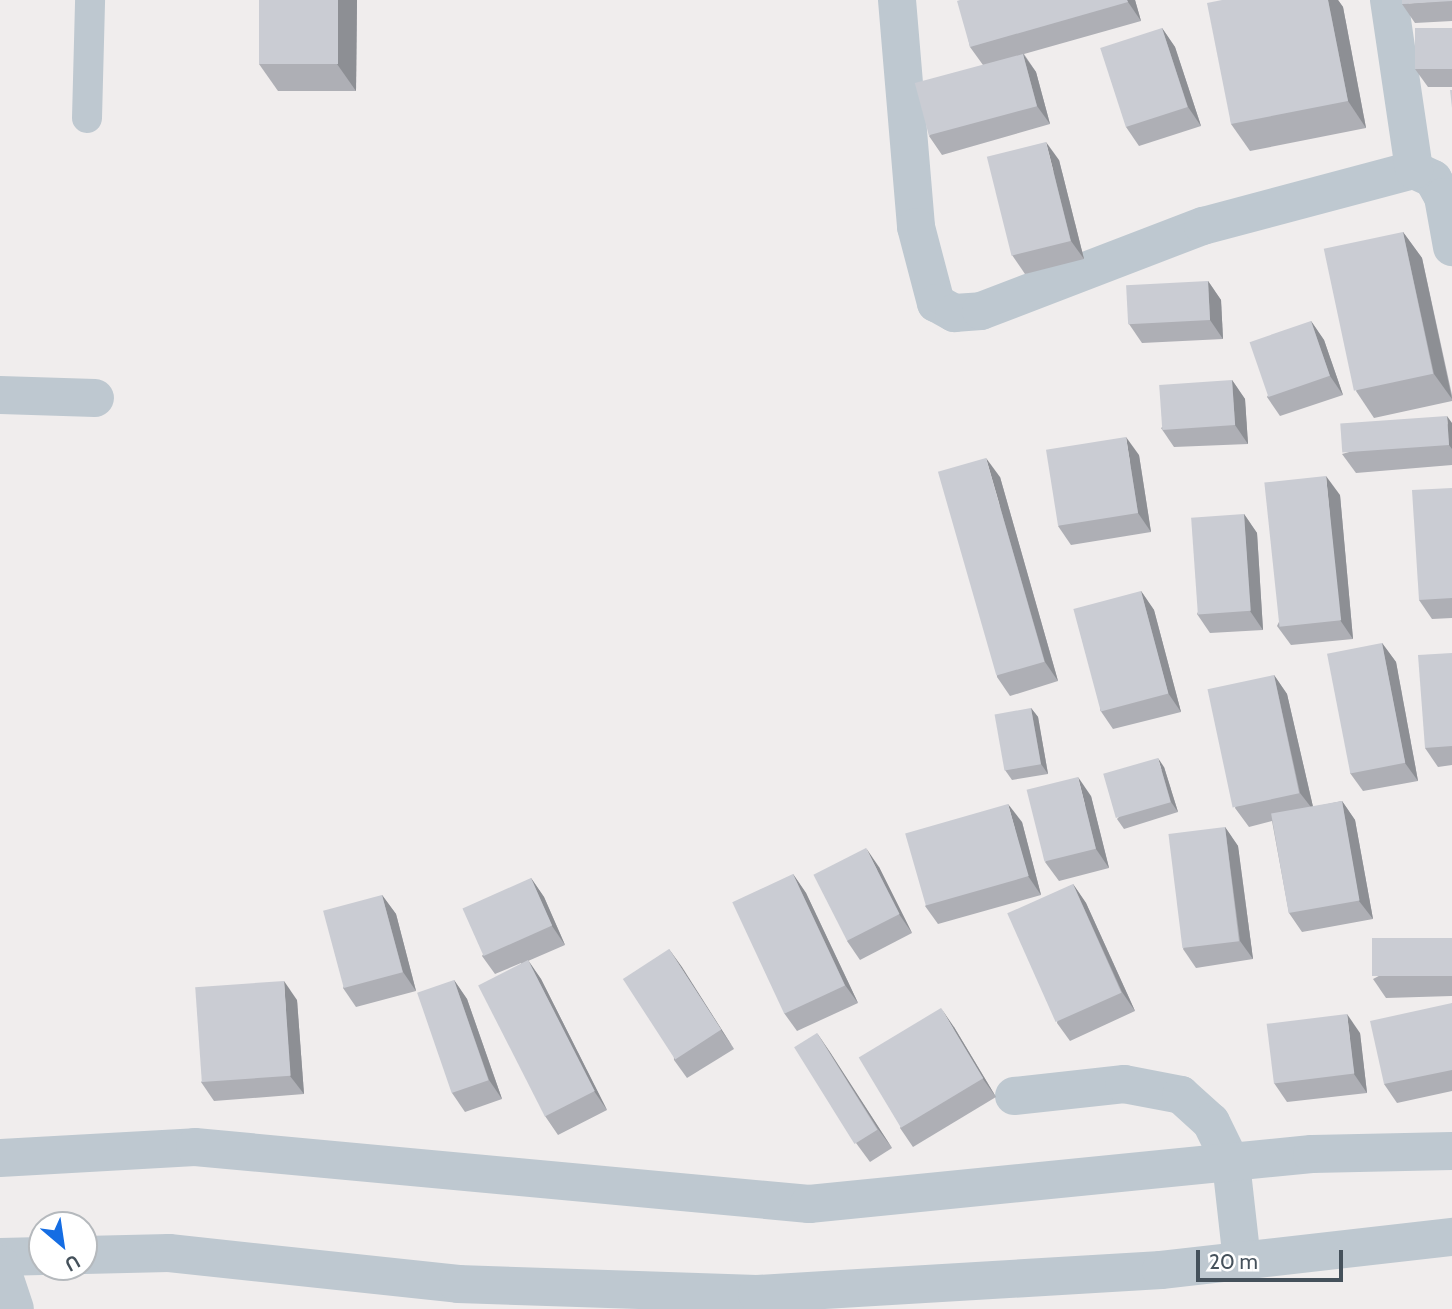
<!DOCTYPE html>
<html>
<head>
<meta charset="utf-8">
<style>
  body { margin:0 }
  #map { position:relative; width:1452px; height:1309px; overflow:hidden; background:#f0eded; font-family:Cabin,sans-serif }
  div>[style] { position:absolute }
  .service>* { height:30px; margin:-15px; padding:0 15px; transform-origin:15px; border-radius:15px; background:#bec8d0 }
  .minor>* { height:38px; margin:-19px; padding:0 19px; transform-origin:19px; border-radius:19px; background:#bec8d0 }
  .wall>* { inset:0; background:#aeafb5 }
  .shaded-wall>* { inset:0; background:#8d8f94 }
  .building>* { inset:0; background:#caccd3; transform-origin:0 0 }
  span { translate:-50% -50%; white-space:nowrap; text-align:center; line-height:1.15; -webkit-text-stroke:6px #fff; paint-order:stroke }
  .north { position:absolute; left:28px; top:1211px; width:70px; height:70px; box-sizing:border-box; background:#fff; border:2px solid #b5b9bd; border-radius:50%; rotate:151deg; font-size:19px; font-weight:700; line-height:28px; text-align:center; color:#45515b }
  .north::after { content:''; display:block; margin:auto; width:24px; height:32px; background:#156de3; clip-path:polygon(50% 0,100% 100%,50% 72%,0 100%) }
  .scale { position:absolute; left:1196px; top:1250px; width:147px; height:32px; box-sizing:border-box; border:4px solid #45515b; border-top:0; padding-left:9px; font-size:21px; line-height:24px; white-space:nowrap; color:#45515b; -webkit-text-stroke:5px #fff; paint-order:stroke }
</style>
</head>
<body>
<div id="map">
  <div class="service">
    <i style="left:87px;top:118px;width:118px;rotate:-88.5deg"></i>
  </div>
  <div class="minor">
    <i style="left:897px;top:0;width:228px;rotate:85.2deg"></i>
    <i style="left:916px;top:227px;width:79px;rotate:75.3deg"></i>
    <i style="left:936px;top:303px;width:21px;rotate:29deg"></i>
    <i style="left:954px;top:313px;width:27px;rotate:-4deg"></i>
    <i style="left:981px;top:311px;width:238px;rotate:-21deg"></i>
    <i style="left:1203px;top:226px;width:218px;rotate:-14.9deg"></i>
    <i style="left:1414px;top:170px;width:21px;rotate:25deg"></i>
    <i style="left:1433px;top:179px;width:21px;rotate:61deg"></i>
    <i style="left:1443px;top:197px;width:51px;rotate:79.8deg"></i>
    <i style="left:1389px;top:0;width:172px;rotate:81.6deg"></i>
    <i style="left:0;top:395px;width:95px;rotate:1.8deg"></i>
    <i style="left:1014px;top:1096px;width:111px;rotate:-6.2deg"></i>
    <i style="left:1124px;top:1084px;width:58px;rotate:10.9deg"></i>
    <i style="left:1181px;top:1095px;width:40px;rotate:42deg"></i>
    <i style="left:1211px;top:1122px;width:46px;rotate:64deg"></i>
    <i style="left:1231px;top:1163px;width:99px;rotate:83.6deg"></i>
    <i style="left:0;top:1158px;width:195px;rotate:-3.2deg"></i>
    <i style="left:195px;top:1147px;width:617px;rotate:5.3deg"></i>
    <i style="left:809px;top:1204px;width:505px;rotate:-5.68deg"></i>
    <i style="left:1312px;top:1154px;width:140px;rotate:-1.2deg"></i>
    <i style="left:84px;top:1255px;width:85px;rotate:-1.3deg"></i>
    <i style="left:169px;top:1253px;width:291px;rotate:6.1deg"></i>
    <i style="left:458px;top:1284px;width:299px;rotate:1.9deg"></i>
    <i style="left:757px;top:1294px;width:405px;rotate:-3.4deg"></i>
    <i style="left:1161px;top:1270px;width:293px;rotate:-6.5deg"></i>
    <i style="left:0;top:1257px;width:42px;rotate:-1.4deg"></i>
    <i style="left:0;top:1264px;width:47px;rotate:71.6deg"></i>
  </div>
  <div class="wall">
    <i style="clip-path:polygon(357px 0,356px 91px,278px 91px,259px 64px)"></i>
    <i style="clip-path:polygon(960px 0,1135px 0,1141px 21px,1024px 54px,1036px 72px,1050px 124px,942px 155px,929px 136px,983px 65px,970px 47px)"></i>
    <i style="clip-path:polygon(1222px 0,1338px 0,1343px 7px,1366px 128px,1250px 151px,1231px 124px)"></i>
    <i style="clip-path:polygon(1452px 0,1452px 21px,1415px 23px,1402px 4px)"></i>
    <i style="clip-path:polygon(1162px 28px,1175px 47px,1201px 126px,1139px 146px,1126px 127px)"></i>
    <i style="clip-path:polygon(1452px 28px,1452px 87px,1428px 87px,1415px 69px)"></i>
    <i style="clip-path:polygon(1059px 160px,1084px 259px,1025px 274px,1012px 255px)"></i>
    <i style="clip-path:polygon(1403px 232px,1422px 258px,1452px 395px,1452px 401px,1374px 418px,1356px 391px)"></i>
    <i style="clip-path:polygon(1208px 281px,1221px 300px,1223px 339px,1142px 343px,1129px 324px)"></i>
    <i style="clip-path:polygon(1311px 321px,1324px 340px,1343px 395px,1280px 416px,1267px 397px)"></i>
    <i style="clip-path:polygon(1232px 380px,1245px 399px,1248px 444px,1174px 447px,1161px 428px)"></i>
    <i style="clip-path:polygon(1452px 423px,1452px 465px,1356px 473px,1342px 454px)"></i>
    <i style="clip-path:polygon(1139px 455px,1151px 532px,1071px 545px,1058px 526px)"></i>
    <i style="clip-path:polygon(1000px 477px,1058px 681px,1010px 696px,997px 677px)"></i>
    <i style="clip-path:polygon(1452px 488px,1452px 618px,1432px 619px,1419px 600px)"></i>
    <i style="clip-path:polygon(1340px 495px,1353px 639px,1291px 645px,1277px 626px)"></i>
    <i style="clip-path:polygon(1244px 514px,1257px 533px,1263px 630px,1210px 633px,1197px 614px)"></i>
    <i style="clip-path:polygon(1141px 591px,1154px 610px,1181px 712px,1113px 729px,1100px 710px)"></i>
    <i style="clip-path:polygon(1382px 643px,1396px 662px,1418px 781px,1363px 791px,1350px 773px)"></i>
    <i style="clip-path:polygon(1452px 653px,1452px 765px,1438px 767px,1425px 748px)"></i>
    <i style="clip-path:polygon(1274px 675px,1287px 694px,1313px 807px,1342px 801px,1355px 820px,1373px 919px,1302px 932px,1289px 913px,1272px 821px,1249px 827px,1235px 808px)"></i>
    <i style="clip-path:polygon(1031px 708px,1038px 717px,1048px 774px,1012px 780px,1005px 770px)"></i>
    <i style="clip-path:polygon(1164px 767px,1178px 812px,1124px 829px,1117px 819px)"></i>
    <i style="clip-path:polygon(1091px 796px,1109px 868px,1059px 881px,1045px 862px)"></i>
    <i style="clip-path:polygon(1022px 822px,1041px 895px,938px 924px,925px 906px)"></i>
    <i style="clip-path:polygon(1225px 827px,1238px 846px,1253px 959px,1196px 968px,1183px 949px)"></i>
    <i style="clip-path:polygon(879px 867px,912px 933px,860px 960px,847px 941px)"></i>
    <i style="clip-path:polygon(793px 874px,806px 893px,858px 1003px,797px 1031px,784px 1013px)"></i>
    <i style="clip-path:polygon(531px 878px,544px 897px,565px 945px,528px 961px,541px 979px,607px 1110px,558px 1135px,545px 1116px,521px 963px,495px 974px,482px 956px)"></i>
    <i style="clip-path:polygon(1073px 884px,1086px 903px,1135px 1011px,1070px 1041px,1057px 1023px)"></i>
    <i style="clip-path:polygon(382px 895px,396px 914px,416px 991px,356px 1007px,343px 988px)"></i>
    <i style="clip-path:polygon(1452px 938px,1452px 996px,1386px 998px,1373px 979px)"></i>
    <i style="clip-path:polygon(669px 949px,734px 1049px,687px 1078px,674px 1060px)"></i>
    <i style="clip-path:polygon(454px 980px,467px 999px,502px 1099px,465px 1112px,452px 1093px)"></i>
    <i style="clip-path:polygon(297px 1000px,304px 1094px,214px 1101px,201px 1082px)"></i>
    <i style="clip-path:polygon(1452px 1003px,1452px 1091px,1397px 1103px,1384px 1084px)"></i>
    <i style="clip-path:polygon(954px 1027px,996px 1097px,913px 1147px,900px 1128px)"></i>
    <i style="clip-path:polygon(817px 1033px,892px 1148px,870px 1162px,856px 1143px)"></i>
    <i style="clip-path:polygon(1360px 1033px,1367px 1093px,1287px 1102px,1274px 1083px)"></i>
  </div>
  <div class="shaded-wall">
    <i style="clip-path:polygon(338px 0,357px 0,356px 91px,337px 64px)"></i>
    <i style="clip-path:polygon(1127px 0,1135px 0,1141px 21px,1128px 2px)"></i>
    <i style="clip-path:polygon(1328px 0,1338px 0,1343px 7px,1366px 128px,1348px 101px)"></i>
    <i style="clip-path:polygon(1162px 28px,1175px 47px,1201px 126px,1188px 107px)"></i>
    <i style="clip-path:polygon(1023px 54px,1036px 72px,1050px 124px,1037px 106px)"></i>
    <i style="clip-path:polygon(1046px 142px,1059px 160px,1084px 259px,1071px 241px)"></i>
    <i style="clip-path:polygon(1403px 232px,1422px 258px,1452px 399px,1434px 374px)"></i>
    <i style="clip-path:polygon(1208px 281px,1221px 300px,1223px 339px,1210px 320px)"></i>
    <i style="clip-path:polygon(1311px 321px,1324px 340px,1343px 395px,1330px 376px)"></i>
    <i style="clip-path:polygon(1232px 380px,1245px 399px,1248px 444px,1235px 425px)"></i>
    <i style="clip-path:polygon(1447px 416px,1452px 423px,1452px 449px,1449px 445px)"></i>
    <i style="clip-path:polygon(1126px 437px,1139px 455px,1151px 532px,1138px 513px)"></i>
    <i style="clip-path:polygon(986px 458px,1000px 477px,1058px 681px,1045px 662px)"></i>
    <i style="clip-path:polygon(1326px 476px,1340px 495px,1353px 639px,1340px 620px)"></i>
    <i style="clip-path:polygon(1244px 514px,1257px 533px,1263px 630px,1250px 611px)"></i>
    <i style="clip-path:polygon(1141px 591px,1154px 610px,1181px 712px,1168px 693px)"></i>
    <i style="clip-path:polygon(1382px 643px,1396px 662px,1418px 781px,1405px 763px)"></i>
    <i style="clip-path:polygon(1274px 675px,1287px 694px,1314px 811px,1300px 793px)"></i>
    <i style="clip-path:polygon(1031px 708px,1038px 717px,1048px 774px,1041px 764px)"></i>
    <i style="clip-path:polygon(1158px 758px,1164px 767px,1178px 812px,1171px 802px)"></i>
    <i style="clip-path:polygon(1078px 777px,1091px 796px,1109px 868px,1096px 849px)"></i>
    <i style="clip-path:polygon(1342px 801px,1355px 820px,1373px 919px,1359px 901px)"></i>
    <i style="clip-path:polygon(1008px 804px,1022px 822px,1041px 895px,1028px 876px)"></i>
    <i style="clip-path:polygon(1225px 827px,1238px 846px,1253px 959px,1240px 941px)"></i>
    <i style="clip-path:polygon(866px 848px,879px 867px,912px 933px,899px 914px)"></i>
    <i style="clip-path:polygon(793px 874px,806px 893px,858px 1003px,845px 985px)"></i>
    <i style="clip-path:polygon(531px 878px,544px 897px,565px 945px,552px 926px)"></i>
    <i style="clip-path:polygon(1073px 884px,1086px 903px,1135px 1011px,1122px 992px)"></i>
    <i style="clip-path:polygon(382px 895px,396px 914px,416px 991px,403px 972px)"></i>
    <i style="clip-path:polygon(669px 949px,682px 967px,734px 1049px,721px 1030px)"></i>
    <i style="clip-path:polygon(528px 960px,541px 979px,607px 1110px,594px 1091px)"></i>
    <i style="clip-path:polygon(454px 980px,467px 999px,502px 1099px,489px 1080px)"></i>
    <i style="clip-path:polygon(284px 981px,297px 1000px,304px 1094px,290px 1076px)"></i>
    <i style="clip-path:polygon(941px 1008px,954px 1027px,996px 1097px,983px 1079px)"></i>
    <i style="clip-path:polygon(1347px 1014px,1360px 1033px,1367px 1093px,1354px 1074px)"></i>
    <i style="clip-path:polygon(817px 1033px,830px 1052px,892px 1148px,878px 1129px)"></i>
  </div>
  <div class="building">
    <i style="left:259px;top:0;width:79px;height:64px"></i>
    <i style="clip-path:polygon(960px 0,1127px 0,1128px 2px,970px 47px,957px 1px)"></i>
    <i style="clip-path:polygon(1222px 0,1328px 0,1348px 101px,1231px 124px,1207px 3px)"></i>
    <i style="clip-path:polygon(1402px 0,1452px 0,1452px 1px,1402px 4px)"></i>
    <i style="left:1162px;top:28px;width:83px;height:65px;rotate:72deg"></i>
    <i style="left:1452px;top:28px;width:41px;height:37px;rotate:90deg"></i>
    <i style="left:1023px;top:54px;width:54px;height:112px;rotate:75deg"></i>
    <i style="clip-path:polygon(1450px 90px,1452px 90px,1452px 108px)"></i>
    <i style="left:1046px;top:142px;width:102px;height:61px;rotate:76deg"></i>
    <i style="left:1403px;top:232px;width:145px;height:81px;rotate:78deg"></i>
    <i style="left:1208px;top:281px;width:39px;height:82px;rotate:87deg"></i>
    <i style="left:1311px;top:321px;width:58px;height:65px;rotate:71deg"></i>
    <i style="left:1232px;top:380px;width:45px;height:73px;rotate:86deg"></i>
    <i style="left:1447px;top:416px;width:29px;height:107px;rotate:86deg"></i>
    <i style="left:1126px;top:437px;width:77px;height:81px;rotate:81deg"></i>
    <i style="left:986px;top:458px;width:212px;height:50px;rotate:74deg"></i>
    <i style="left:1326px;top:476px;width:145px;height:62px;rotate:84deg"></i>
    <i style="clip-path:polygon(1452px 488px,1452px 598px,1419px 600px,1412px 490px)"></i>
    <i style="left:1244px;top:514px;width:97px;height:53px;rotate:86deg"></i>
    <i style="left:1141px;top:591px;width:106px;height:70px;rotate:75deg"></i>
    <i style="left:1382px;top:643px;width:122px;height:56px;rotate:79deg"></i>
    <i style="clip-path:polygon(1452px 653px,1452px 746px,1425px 748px,1418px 655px)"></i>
    <i style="left:1274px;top:675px;width:121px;height:68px;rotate:78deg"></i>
    <i style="left:1031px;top:708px;width:57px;height:37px;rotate:80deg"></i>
    <i style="left:1158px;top:758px;width:46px;height:57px;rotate:74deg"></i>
    <i style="left:1078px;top:777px;width:74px;height:53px;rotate:76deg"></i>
    <i style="left:1342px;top:801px;width:101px;height:72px;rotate:80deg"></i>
    <i style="left:1008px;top:804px;width:75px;height:107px;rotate:74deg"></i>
    <i style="left:1225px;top:827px;width:115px;height:57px;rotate:83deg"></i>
    <i style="left:866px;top:848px;width:74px;height:59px;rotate:63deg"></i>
    <i style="left:793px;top:874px;width:123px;height:67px;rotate:65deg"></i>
    <i style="left:531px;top:878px;width:52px;height:75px;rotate:66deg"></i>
    <i style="left:1073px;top:884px;width:119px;height:72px;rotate:66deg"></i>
    <i style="left:382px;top:895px;width:80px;height:61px;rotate:75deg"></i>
    <i style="left:1452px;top:938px;width:38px;height:80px;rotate:90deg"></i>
    <i style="left:669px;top:949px;width:96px;height:55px;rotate:57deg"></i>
    <i style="left:528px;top:960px;width:147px;height:56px;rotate:63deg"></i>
    <i style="left:454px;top:980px;width:106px;height:39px;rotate:71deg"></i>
    <i style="left:284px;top:981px;width:95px;height:89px;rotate:86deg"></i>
    <i style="clip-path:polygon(1452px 1003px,1452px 1070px,1384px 1084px,1370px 1021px)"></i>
    <i style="left:941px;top:1008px;width:82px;height:96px;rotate:59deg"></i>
    <i style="left:1347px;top:1014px;width:60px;height:81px;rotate:83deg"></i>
    <i style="left:817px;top:1033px;width:114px;height:27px;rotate:58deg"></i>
  </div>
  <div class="north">U</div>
  <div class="scale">20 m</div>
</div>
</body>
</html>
